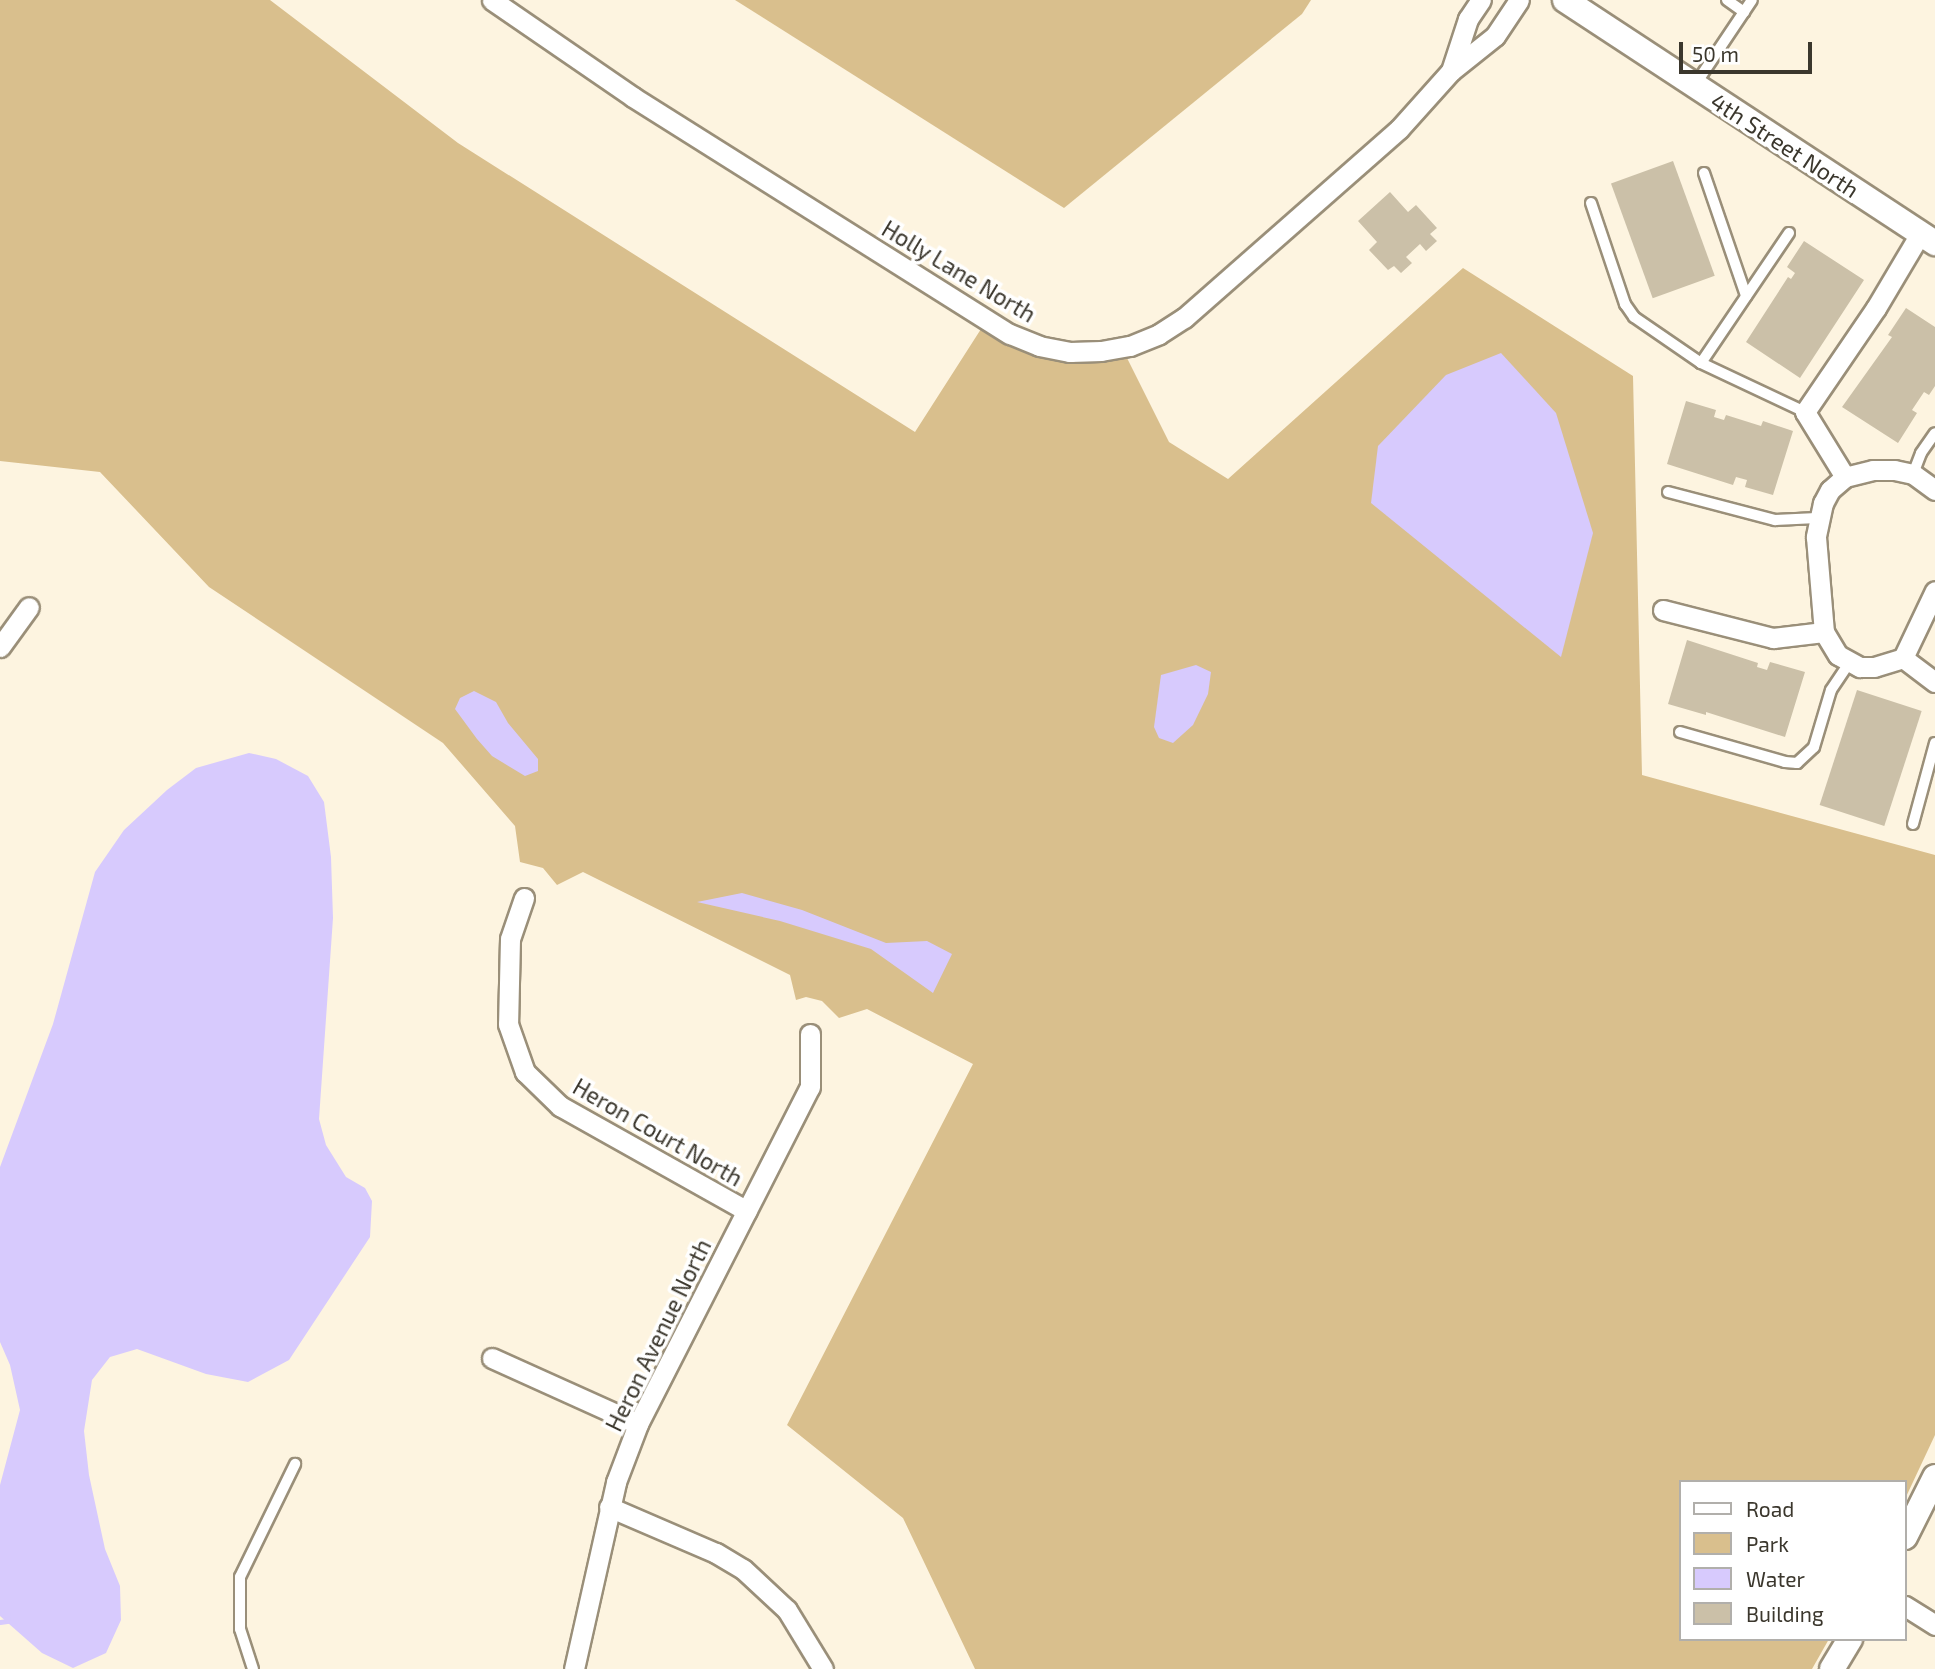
<!DOCTYPE html>
<html>
<head>
<meta charset="utf-8">
<style>
  body { margin:0 }
  #map { position:relative; width:1935px; height:1669px; overflow:hidden; background:#fdf4e0; font-family:"Exo 2",sans-serif }
  div>[style] { position:absolute }
  .green>* { inset:0; background:#d9bf8d }
  .water>* { inset:0; background:#d7cafd }
  .stream>* { height:5px; margin:-2.5px; padding:0 2.5px; transform-origin:2.5px; border-radius:2.5px; background:#d7cafd }
  .building>* { inset:0; background:#cbc0a8; transform-origin:0 0 }
  .roads { filter:drop-shadow(2px 0 #9a8f79) drop-shadow(-2px 0 #9a8f79) drop-shadow(0 2px #9a8f79) drop-shadow(0 -2px #9a8f79) }
  .service>* { height:10px; margin:-5px; padding:0 5px; transform-origin:5px; border-radius:5px; background:#fff }
  .minor>* { height:19px; margin:-9.5px; padding:0 9.5px; transform-origin:9.5px; border-radius:9.5px; background:#fff }
  .tertiary>* { height:24px; margin:-12px; padding:0 12px; transform-origin:12px; border-radius:12px; background:#fff }
  span { translate:-50% -50%; white-space:nowrap; text-align:center; line-height:1.15; -webkit-text-stroke:7px #fff; paint-order:stroke }
  .street-label { font-size:23px; color:#3b372d }
  .legend { position:absolute; left:1679px; top:1480px; width:228px; height:161px; box-sizing:border-box; background:#fff; border:2px solid #b1afab; margin:0; padding:9px 12px; list-style:none; font-size:21px; color:#3b372d }
  .legend li { display:flex; align-items:center; gap:14px; height:35px }
  .legend b { width:35px; border:2px solid #b1afab }
  .scale { position:absolute; left:1679px; top:42px; width:133px; height:32px; box-sizing:border-box; border:4px solid #3b372d; border-top:0; padding-left:9px; font-size:21px; line-height:24px; white-space:nowrap; color:#3b372d; -webkit-text-stroke:5px #fff; paint-order:stroke }
</style>
</head>
<body>
<div id="map">
  <div class="green">
    <i style="clip-path:polygon(0 0,270px 0,458px 143px,915px 432px,981px 329px,1013px 347px,1049px 359px,1087px 362px,1127px 358px,1169px 442px,1228px 479px,1463px 268px,1633px 376px,1642px 775px,1935px 855px,1935px 1435px,1905px 1499px,1905px 1482px,1681px 1482px,1681px 1639px,1829px 1639px,1812px 1669px,975px 1669px,903px 1518px,787px 1425px,973px 1064px,867px 1009px,839px 1018px,822px 1001px,806px 997px,796px 1000px,790px 975px,583px 872px,557px 885px,543px 868px,520px 862px,515px 826px,443px 743px,209px 587px,100px 472px,0 461px)"></i>
    <i style="clip-path:polygon(735px 0,1311px 0,1302px 14px,1064px 208px)"></i>
  </div>
  <div class="water">
    <i style="clip-path:polygon(1501px 353px,1556px 413px,1593px 533px,1561px 657px,1371px 503px,1378px 446px,1446px 375px)"></i>
    <i style="clip-path:polygon(1196px 665px,1211px 672px,1208px 694px,1193px 725px,1173px 743px,1159px 738px,1154px 727px,1161px 675px)"></i>
    <i style="clip-path:polygon(474px 691px,496px 702px,508px 723px,538px 759px,538px 771px,525px 776px,492px 756px,477px 739px,455px 709px,460px 698px)"></i>
    <i style="clip-path:polygon(249px 753px,276px 759px,308px 776px,324px 802px,331px 857px,333px 918px,319px 1119px,326px 1145px,346px 1177px,365px 1188px,372px 1201px,370px 1237px,289px 1360px,248px 1382px,206px 1374px,137px 1349px,110px 1357px,92px 1380px,84px 1431px,89px 1475px,105px 1549px,120px 1586px,121px 1620px,106px 1653px,73px 1668px,42px 1653px,0 1616px,0 1485px,20px 1410px,10px 1365px,0 1342px,0 1167px,53px 1024px,95px 872px,124px 830px,167px 790px,196px 768px)"></i>
    <i style="clip-path:polygon(742px 893px,802px 910px,886px 943px,927px 941px,952px 954px,933px 993px,871px 949px,780px 921px,697px 902px)"></i>
  </div>
  <div class="stream">
    <i style="left:0;top:1622px;width:7px;rotate:-8deg"></i>
    <i style="left:7px;top:1621px;width:7px;rotate:-82deg"></i>
  </div>
  <div class="building">
    <i style="left:1673px;top:161px;width:122px;height:66px;rotate:70deg"></i>
    <i style="clip-path:polygon(1390px 192px,1408px 212px,1416px 205px,1437px 228px,1430px 234px,1437px 241px,1426px 251px,1420px 244px,1406px 257px,1412px 263px,1401px 273px,1394px 266px,1388px 270px,1369px 250px,1377px 242px,1358px 221px)"></i>
    <i style="clip-path:polygon(1804px 241px,1864px 280px,1800px 378px,1746px 342px,1788px 277px,1791px 279px,1795px 273px,1787px 267px)"></i>
    <i style="clip-path:polygon(1906px 308px,1935px 327px,1935px 386px,1929px 395px,1924px 392px,1912px 410px,1917px 413px,1898px 443px,1842px 407px,1892px 337px,1888px 335px)"></i>
    <i style="clip-path:polygon(1686px 401px,1716px 410px,1714px 417px,1724px 420px,1726px 415px,1761px 426px,1763px 421px,1793px 431px,1773px 495px,1745px 487px,1747px 480px,1736px 477px,1733px 485px,1667px 464px)"></i>
    <i style="clip-path:polygon(1687px 640px,1758px 663px,1757px 667px,1767px 670px,1770px 662px,1805px 672px,1785px 737px,1706px 712px,1706px 715px,1668px 704px)"></i>
    <i style="left:1857px;top:690px;width:68px;height:121px;rotate:18deg"></i>
  </div>
  <div class="roads">
    <div class="service">
      <i style="left:1727px;top:0;width:21px;rotate:35deg"></i>
      <i style="left:1695px;top:85px;width:102px;rotate:-56.2deg"></i>
      <i style="left:1704px;top:173px;width:130px;rotate:71.1deg"></i>
      <i style="left:1591px;top:203px;width:107px;rotate:71.4deg"></i>
      <i style="left:1625px;top:304px;width:16px;rotate:55deg"></i>
      <i style="left:1634px;top:317px;width:81px;rotate:34.5deg"></i>
      <i style="left:1701px;top:363px;width:115px;rotate:25.2deg"></i>
      <i style="left:1701px;top:363px;width:157px;rotate:-55.9deg"></i>
      <i style="left:1913px;top:474px;width:22px;rotate:-69deg"></i>
      <i style="left:1921px;top:453px;width:24px;rotate:-55deg"></i>
      <i style="left:1668px;top:492px;width:111px;rotate:14.7deg"></i>
      <i style="left:1775px;top:520px;width:42px;rotate:-2.7deg"></i>
      <i style="left:1680px;top:732px;width:109px;rotate:15.9deg"></i>
      <i style="left:1785px;top:762px;width:12px;rotate:5deg"></i>
      <i style="left:1797px;top:763px;width:23px;rotate:-43deg"></i>
      <i style="left:1814px;top:747px;width:59px;rotate:-73.4deg"></i>
      <i style="left:1831px;top:690px;width:34px;rotate:-56deg"></i>
      <i style="left:1913px;top:824px;width:84px;rotate:-74.8deg"></i>
      <i style="left:253px;top:1669px;width:42px;rotate:-108deg"></i>
      <i style="left:240px;top:1629px;width:52px;rotate:-90deg"></i>
      <i style="left:240px;top:1577px;width:126px;rotate:-64deg"></i>
    </div>
    <div class="minor">
      <i style="left:492px;top:0;width:171px;rotate:34.5deg"></i>
      <i style="left:633px;top:97px;width:445px;rotate:32.2deg"></i>
      <i style="left:1010px;top:334px;width:31px;rotate:22deg"></i>
      <i style="left:1039px;top:346px;width:32px;rotate:11deg"></i>
      <i style="left:1070px;top:352px;width:31px;rotate:-2deg"></i>
      <i style="left:1101px;top:351px;width:29px;rotate:-10deg"></i>
      <i style="left:1130px;top:346px;width:31px;rotate:-22deg"></i>
      <i style="left:1159px;top:334px;width:30px;rotate:-33deg"></i>
      <i style="left:1184px;top:318px;width:286px;rotate:-41.3deg"></i>
      <i style="left:1399px;top:129px;width:78px;rotate:-48.1deg"></i>
      <i style="left:1451px;top:71px;width:56px;rotate:-38.5deg"></i>
      <i style="left:1495px;top:36px;width:43px;rotate:-56.3deg"></i>
      <i style="left:1451px;top:71px;width:55px;rotate:-71.9deg"></i>
      <i style="left:1468px;top:19px;width:23px;rotate:-56deg"></i>
      <i style="left:1845px;top:477px;width:76px;rotate:-121.6deg"></i>
      <i style="left:1805px;top:412px;width:126px;rotate:-55.7deg"></i>
      <i style="left:1876px;top:308px;width:86px;rotate:-59.3deg"></i>
      <i style="left:1935px;top:490px;width:27px;rotate:-144deg"></i>
      <i style="left:1913px;top:474px;width:19px;rotate:-168deg"></i>
      <i style="left:1894px;top:470px;width:21px;rotate:180deg"></i>
      <i style="left:1873px;top:470px;width:29px;rotate:166deg"></i>
      <i style="left:1845px;top:477px;width:20px;rotate:139deg"></i>
      <i style="left:1830px;top:490px;width:15px;rotate:118deg"></i>
      <i style="left:1823px;top:503px;width:35px;rotate:102deg"></i>
      <i style="left:1816px;top:537px;width:95px;rotate:85.2deg"></i>
      <i style="left:1824px;top:632px;width:27px;rotate:59deg"></i>
      <i style="left:1838px;top:655px;width:25px;rotate:29deg"></i>
      <i style="left:1860px;top:667px;width:14px"></i>
      <i style="left:1874px;top:667px;width:30px;rotate:-17deg"></i>
      <i style="left:1903px;top:658px;width:74px;rotate:-64.5deg"></i>
      <i style="left:1663px;top:610px;width:114px;rotate:14.3deg"></i>
      <i style="left:1773px;top:638px;width:51px;rotate:-6.7deg"></i>
      <i style="left:0;top:647px;width:49px;rotate:-54.1deg"></i>
      <i style="left:1903px;top:658px;width:40px;rotate:37deg"></i>
      <i style="left:524px;top:898px;width:43px;rotate:108.9deg"></i>
      <i style="left:510px;top:939px;width:85px;rotate:91.3deg"></i>
      <i style="left:508px;top:1024px;width:51px;rotate:70.5deg"></i>
      <i style="left:525px;top:1072px;width:49px;rotate:44.2deg"></i>
      <i style="left:560px;top:1106px;width:214px;rotate:29.3deg"></i>
      <i style="left:492px;top:1358px;width:160px;rotate:24.3deg"></i>
      <i style="left:609px;top:1507px;width:116px;rotate:23.3deg"></i>
      <i style="left:716px;top:1553px;width:31px;rotate:31deg"></i>
      <i style="left:743px;top:1569px;width:60px;rotate:43deg"></i>
      <i style="left:787px;top:1610px;width:69px;rotate:58.6deg"></i>
      <i style="left:1905px;top:1606px;width:36px;rotate:32deg"></i>
      <i style="left:574px;top:1669px;width:192px;rotate:-77.3deg"></i>
      <i style="left:616px;top:1482px;width:62px;rotate:-69.2deg"></i>
      <i style="left:638px;top:1424px;width:378px;rotate:-63deg"></i>
      <i style="left:810px;top:1087px;width:53px;rotate:-90deg"></i>
    </div>
    <div class="tertiary">
      <i style="left:1565px;top:0;width:443px;rotate:33.3deg"></i>
      <i style="left:1905px;top:1537px;width:67px;rotate:-63.4deg"></i>
      <i style="left:1832px;top:1669px;width:35px;rotate:-59deg"></i>
    </div>
  </div>
  <div class="street-label">
    <span style="left:1785px;top:145px;rotate:33deg">4th Street North</span>
    <span style="left:959px;top:271px;rotate:31deg">Holly Lane North</span>
    <span style="left:658px;top:1132px;rotate:30deg">Heron Court North</span>
    <span style="left:658px;top:1335px;rotate:-64deg">Heron Avenue North</span>
  </div>
  <ul class="legend">
  <li><b style="height:9px;background:#fff"></b>Road</li>
  <li><b style="height:19px;background:#d9bf8d"></b>Park</li>
  <li><b style="height:19px;background:#d7cafd"></b>Water</li>
  <li><b style="height:19px;background:#cbc0a8"></b>Building</li>
  </ul>
  <div class="scale">50 m</div>
</div>
</body>
</html>
